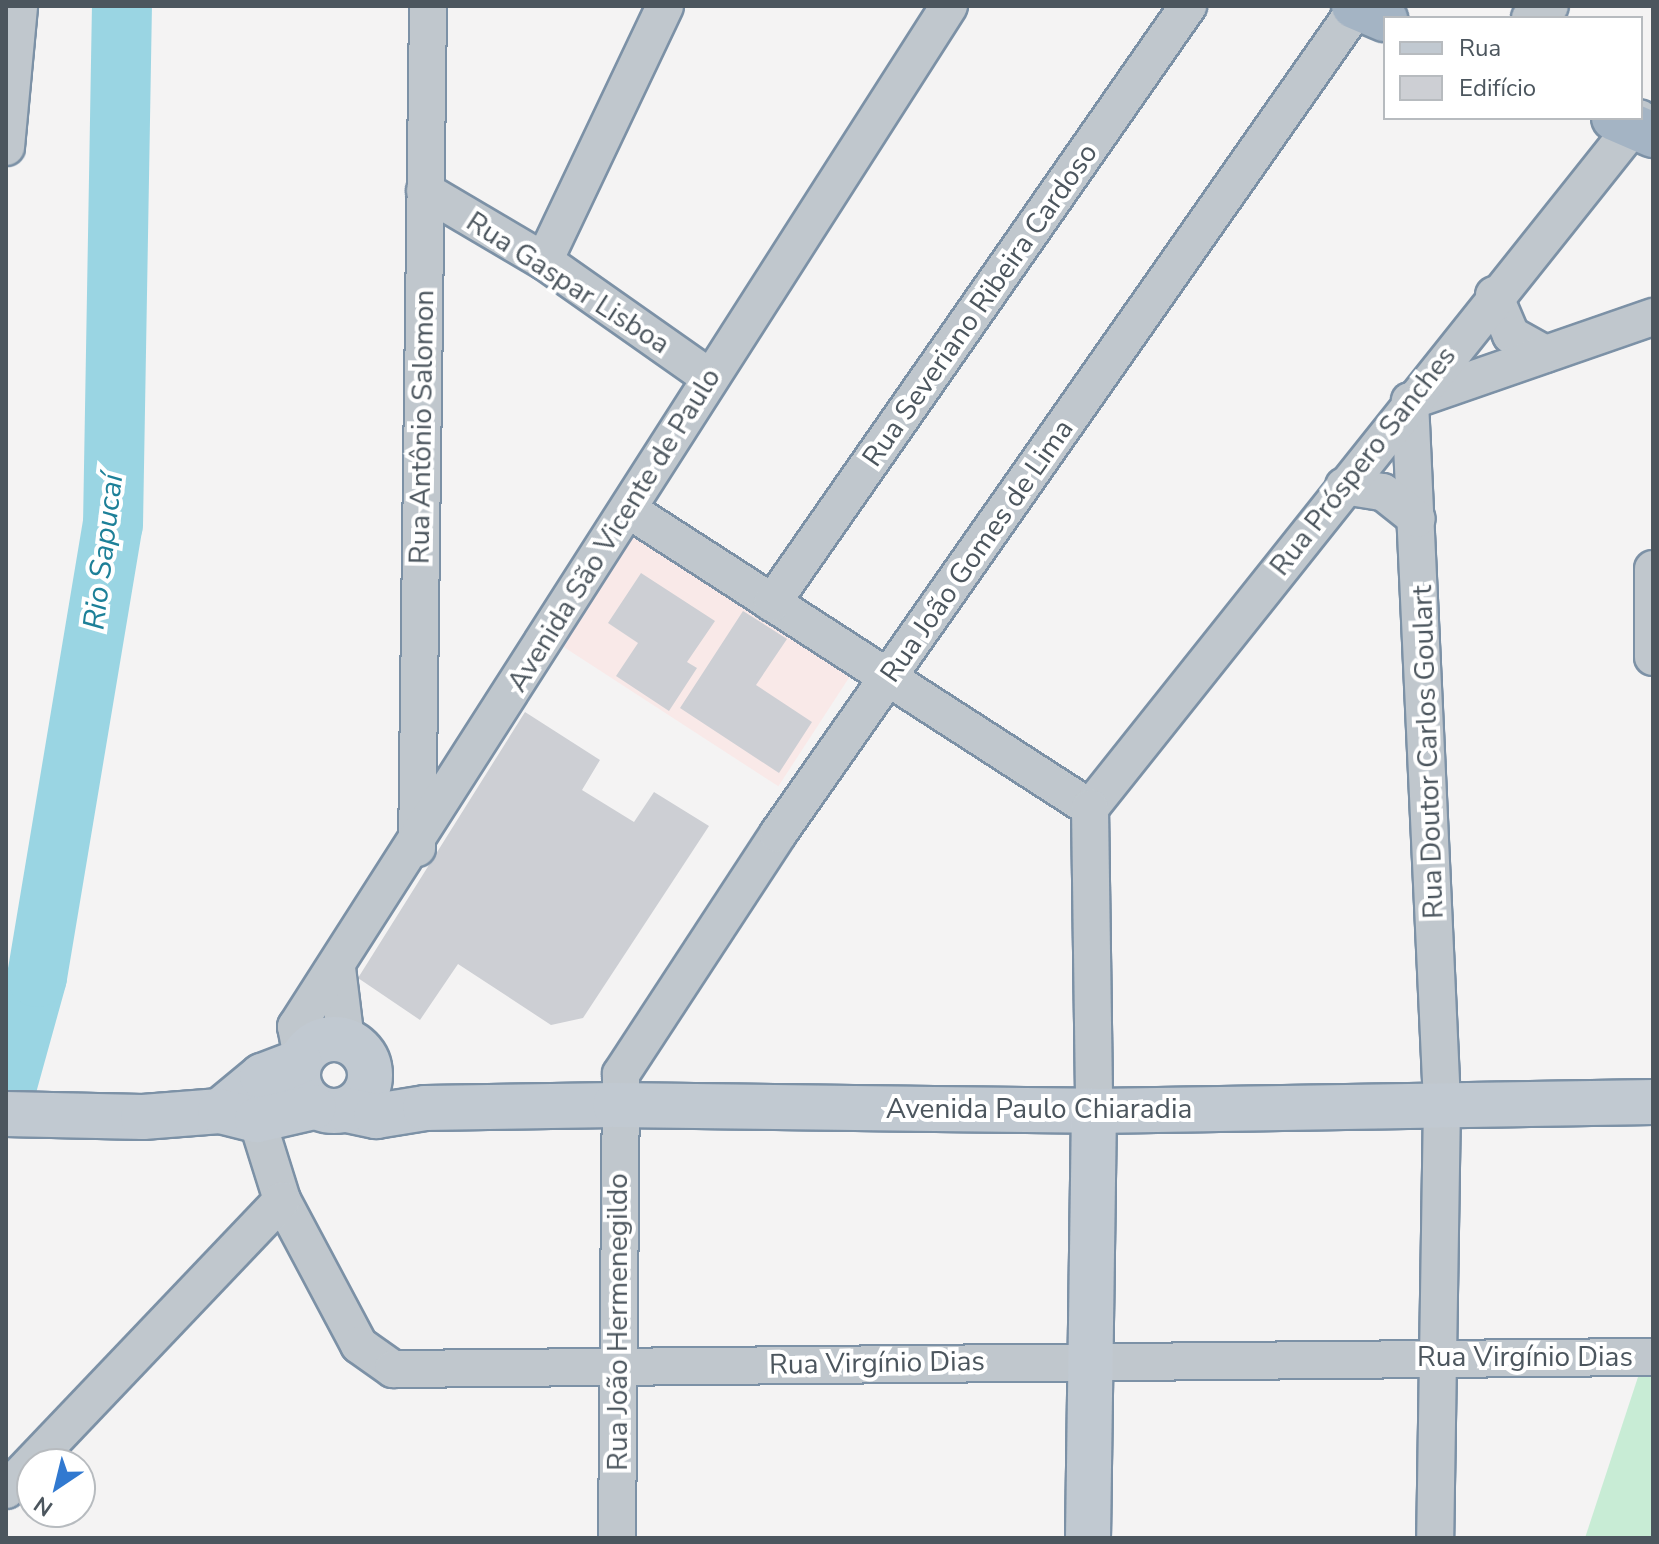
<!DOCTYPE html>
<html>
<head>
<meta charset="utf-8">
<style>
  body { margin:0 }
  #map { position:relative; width:1659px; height:1544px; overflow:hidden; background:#f4f3f3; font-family:"Nunito Sans",sans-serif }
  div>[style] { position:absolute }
  .medical>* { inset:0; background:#f9e9e8; transform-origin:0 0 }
  .green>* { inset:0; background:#c8ecd5 }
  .river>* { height:60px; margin:-30px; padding:0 30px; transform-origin:30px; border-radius:30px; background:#9ad5e3 }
  .building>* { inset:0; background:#cdcfd4 }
  .roads { filter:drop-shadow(2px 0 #7c91a6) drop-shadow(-2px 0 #7c91a6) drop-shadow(0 2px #7c91a6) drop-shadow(0 -2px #7c91a6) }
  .minor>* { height:36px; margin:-18px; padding:0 18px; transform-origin:18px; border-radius:18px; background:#c0c7cd }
  .secondary>* { height:44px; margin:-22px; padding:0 22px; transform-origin:22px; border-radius:22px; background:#c1c9d1 }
  .secondary>.ring { margin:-22px; padding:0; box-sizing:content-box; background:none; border:44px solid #c1c9d1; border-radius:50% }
  .trunk>* { height:44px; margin:-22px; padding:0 22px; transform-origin:22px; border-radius:22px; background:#a4b4c4 }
  span { translate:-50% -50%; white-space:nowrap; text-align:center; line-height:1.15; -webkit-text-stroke:8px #fff; paint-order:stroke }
  .street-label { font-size:28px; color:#4c565e }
  .water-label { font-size:30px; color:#1d8098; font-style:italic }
  .frame { position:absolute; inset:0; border:8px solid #4c565e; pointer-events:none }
  .legend { position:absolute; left:1383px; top:16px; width:260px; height:104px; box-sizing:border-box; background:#fff; border:2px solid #b7bbbf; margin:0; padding:10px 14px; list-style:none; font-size:24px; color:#4c565e }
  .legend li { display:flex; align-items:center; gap:16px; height:40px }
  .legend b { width:40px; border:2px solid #b7bbbf }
  .north { position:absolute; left:16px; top:1448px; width:80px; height:80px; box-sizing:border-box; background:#fff; border:2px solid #b7bbbf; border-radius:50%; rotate:215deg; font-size:22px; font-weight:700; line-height:32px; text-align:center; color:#4c565e }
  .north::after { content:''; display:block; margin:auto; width:28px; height:36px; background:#3179d0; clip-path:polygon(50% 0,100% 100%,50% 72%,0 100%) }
</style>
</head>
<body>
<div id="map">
  <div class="medical">
    <i style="left:633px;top:531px;width:261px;height:135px;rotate:33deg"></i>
  </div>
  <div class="green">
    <i style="clip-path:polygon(1638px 1377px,1653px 1377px,1653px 1538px,1585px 1538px)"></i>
  </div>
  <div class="river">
    <i style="left:6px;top:1089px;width:116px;rotate:-74.5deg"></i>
    <i style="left:37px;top:977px;width:458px;rotate:-80.5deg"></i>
    <i style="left:113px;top:525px;width:519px;rotate:-89.01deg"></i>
  </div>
  <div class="building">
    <i style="clip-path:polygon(641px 573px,715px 621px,687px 662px,697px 668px,669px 711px,616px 676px,638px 643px,608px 623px)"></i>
    <i style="clip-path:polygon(743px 611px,787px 639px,756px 685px,812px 722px,779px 773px,680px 708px)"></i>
    <i style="clip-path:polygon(525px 712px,600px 760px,582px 790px,634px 822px,654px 792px,709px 826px,583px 1018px,551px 1025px,458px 964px,420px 1020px,358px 978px)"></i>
  </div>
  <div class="roads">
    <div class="minor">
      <i style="left:1530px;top:18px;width:23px;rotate:-31deg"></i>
      <i style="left:6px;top:147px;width:142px;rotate:-84.7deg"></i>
      <i style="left:425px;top:191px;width:138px;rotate:30.5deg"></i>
      <i style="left:544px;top:261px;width:202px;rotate:35.1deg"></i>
      <i style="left:544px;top:261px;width:282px;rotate:-64.6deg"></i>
      <i style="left:1494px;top:295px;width:43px;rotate:67deg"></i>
      <i style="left:1511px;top:335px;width:39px;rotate:29deg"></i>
      <i style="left:1410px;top:401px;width:704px;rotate:87.39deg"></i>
      <i style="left:1442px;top:1104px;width:434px;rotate:90.9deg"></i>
      <i style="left:1410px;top:401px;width:257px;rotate:-19.1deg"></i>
      <i style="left:1344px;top:486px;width:39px;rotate:9deg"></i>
      <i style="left:1383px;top:492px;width:43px;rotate:38.5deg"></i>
      <i style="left:629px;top:510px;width:549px;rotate:32.88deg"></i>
      <i style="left:1653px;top:569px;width:88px;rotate:90deg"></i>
      <i style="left:772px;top:603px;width:728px;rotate:-55.13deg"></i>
      <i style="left:1090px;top:808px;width:882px;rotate:-51.44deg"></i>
      <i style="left:1090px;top:808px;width:303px;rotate:89.2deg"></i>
      <i style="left:417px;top:848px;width:842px;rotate:-89.25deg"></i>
      <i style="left:337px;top:968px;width:74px;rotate:83deg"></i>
      <i style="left:302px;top:1057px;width:31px;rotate:-101deg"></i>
      <i style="left:296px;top:1027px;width:1212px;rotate:-57.4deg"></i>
      <i style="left:257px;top:1120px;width:84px;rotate:72.6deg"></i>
      <i style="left:282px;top:1200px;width:164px;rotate:62deg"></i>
      <i style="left:359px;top:1345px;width:42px;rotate:35.2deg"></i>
      <i style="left:393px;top:1369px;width:1260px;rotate:-0.55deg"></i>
      <i style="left:6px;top:1490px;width:400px;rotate:-46.4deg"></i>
      <i style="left:617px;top:1538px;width:464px;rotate:-89.5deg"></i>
      <i style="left:621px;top:1074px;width:287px;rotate:-56.8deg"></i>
      <i style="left:778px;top:834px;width:1011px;rotate:-54.99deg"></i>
    </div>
    <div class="secondary">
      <i class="ring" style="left:298px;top:1039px;width:28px;height:28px"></i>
      <i style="left:347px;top:1110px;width:30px;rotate:12deg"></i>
      <i style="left:376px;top:1116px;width:50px;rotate:-9.3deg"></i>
      <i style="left:425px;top:1108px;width:190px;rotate:-0.9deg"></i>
      <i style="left:615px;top:1105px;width:479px;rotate:0.7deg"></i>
      <i style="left:1094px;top:1111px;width:559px;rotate:-0.92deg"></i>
      <i style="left:220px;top:1111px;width:55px;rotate:-39.8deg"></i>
      <i style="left:262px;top:1076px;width:40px;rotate:-21deg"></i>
      <i style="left:6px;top:1114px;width:137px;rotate:1.3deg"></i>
      <i style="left:143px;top:1117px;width:77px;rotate:-4.5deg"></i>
      <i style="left:220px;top:1111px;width:38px;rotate:14deg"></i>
      <i style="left:257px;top:1120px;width:58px;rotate:-12.8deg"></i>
      <i style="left:1088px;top:1538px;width:427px;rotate:-89.2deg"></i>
    </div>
    <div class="trunk">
      <i style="left:1354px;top:6px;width:34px;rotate:23deg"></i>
      <i style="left:1614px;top:118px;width:43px;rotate:23.6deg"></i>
    </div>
  </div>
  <div class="street-label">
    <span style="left:568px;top:283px;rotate:33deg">Rua Gaspar Lisboa</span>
    <span style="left:980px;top:305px;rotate:-55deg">Rua Severiano Ribeira Cardoso</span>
    <span style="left:422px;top:427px;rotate:-89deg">Rua Antônio Salomon</span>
    <span style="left:1363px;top:461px;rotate:-52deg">Rua Próspero Sanches</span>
    <span style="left:614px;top:530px;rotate:-58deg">Avenida São Vicente de Paulo</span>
    <span style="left:977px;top:551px;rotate:-55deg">Rua João Gomes de Lima</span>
    <span style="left:1428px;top:752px;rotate:-92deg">Rua Doutor Carlos Goulart</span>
    <span style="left:1039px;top:1109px">Avenida Paulo Chiaradia</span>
    <span style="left:618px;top:1322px;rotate:-90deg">Rua João Hermenegildo</span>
    <span style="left:1525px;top:1357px">Rua Virgínio Dias</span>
    <span style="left:877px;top:1363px;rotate:-1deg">Rua Virgínio Dias</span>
  </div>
  <div class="water-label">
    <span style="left:104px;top:552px;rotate:-83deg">Rio Sapucaí</span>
  </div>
  <div class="frame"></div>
  <ul class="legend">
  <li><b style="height:10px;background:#c1c9d1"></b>Rua</li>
  <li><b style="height:22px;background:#cdcfd4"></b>Edifício</li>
  </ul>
  <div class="north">N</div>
</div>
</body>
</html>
